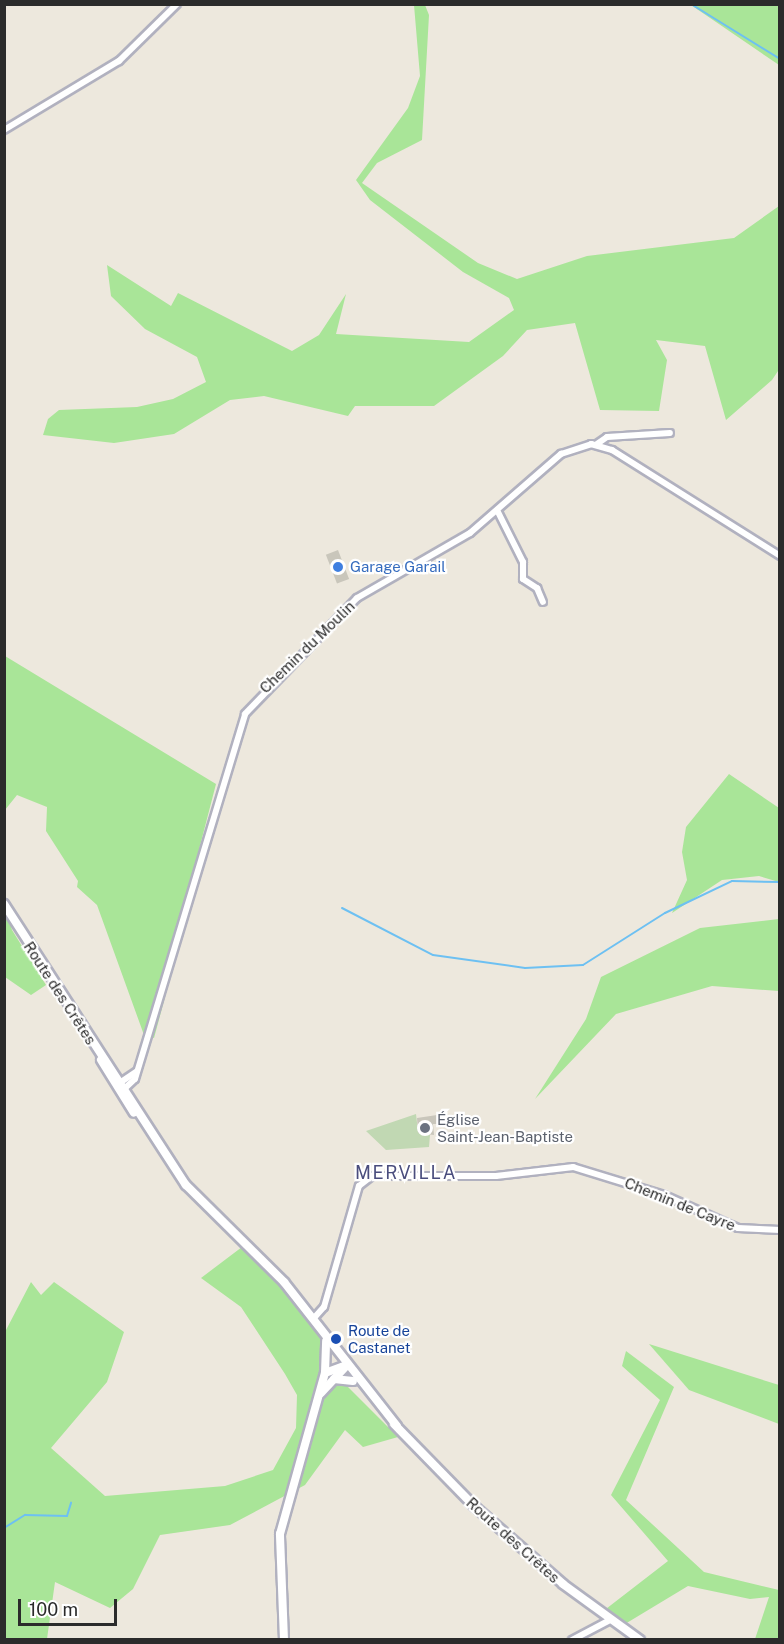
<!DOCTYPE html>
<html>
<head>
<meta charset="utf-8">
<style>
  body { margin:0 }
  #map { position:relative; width:784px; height:1644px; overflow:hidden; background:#ede8dd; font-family:"Public Sans",sans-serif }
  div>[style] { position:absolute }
  .green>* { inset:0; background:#a9e598 }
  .cemetery>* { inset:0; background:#c1d8b3 }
  .stream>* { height:2px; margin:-1px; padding:0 1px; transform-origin:1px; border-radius:1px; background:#6dc0f2 }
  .building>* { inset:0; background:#c9c6bb; transform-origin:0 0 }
  .roads { filter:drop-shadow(2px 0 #b1b1bf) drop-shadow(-2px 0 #b1b1bf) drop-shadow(0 2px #b1b1bf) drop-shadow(0 -2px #b1b1bf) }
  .minor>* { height:6px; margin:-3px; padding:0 3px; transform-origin:3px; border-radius:3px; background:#fff }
  .tertiary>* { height:8px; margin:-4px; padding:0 4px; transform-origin:4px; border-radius:4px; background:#fff }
  .dots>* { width:16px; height:16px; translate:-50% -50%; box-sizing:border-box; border:3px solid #fff; border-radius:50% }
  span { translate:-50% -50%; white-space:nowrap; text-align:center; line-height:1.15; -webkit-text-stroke:4.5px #fff; paint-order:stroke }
  .shop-label { font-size:15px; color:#366cbe }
  .left { translate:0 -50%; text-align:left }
  .street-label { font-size:15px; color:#2b2b2b }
  .worship-label { font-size:15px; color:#5b616d }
  .transit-label { font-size:15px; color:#164399 }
  .quarter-label { font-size:18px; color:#4a4d7d; letter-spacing:1.5px }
  .frame { position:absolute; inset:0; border:6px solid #2b2b2b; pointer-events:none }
  .scale { position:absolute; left:18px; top:1599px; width:99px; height:27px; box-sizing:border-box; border:3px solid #2b2b2b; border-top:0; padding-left:8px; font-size:18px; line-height:21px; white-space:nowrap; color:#2b2b2b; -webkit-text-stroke:4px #fff; paint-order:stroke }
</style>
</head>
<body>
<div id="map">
  <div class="green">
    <i style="clip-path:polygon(414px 5px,425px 5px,429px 15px,422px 140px,377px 163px,362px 183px,478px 263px,517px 279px,587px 256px,734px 238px,779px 206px,780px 368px,772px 380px,726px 420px,705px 346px,656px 340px,667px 360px,659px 411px,600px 410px,575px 323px,527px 330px,503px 356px,434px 406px,355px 406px,348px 416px,264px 396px,230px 400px,174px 434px,114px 443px,43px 435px,48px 419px,59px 410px,137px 407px,173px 399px,206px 382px,197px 357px,145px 329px,111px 296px,107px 265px,171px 306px,178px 293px,292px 351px,319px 335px,346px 294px,336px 334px,469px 342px,514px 310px,509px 298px,463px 272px,370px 200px,356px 180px,408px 108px,420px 76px)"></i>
    <i style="clip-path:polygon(691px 5px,779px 5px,779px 65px)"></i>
    <i style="clip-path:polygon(5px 656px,216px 784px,194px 869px,198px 875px,154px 1038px,144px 1035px,97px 905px,77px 887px,78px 881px,46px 831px,47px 807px,17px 795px,5px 810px)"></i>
    <i style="clip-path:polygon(729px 774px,779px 808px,779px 882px,759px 876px,722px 880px,672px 913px,687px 880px,682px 852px,686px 827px)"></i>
    <i style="clip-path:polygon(4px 903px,12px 930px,46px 985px,31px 995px,5px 977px)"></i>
    <i style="clip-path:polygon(779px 919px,779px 991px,712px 986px,616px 1014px,535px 1099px,586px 1019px,601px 977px,700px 928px)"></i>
    <i style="clip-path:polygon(242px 1247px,290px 1294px,323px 1342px,318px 1408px,333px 1385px,343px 1382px,398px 1437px,363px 1447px,345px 1430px,305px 1485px,230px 1525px,160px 1535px,133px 1589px,110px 1608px,55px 1582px,47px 1639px,5px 1640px,5px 1332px,31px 1282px,41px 1295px,54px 1282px,124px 1332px,107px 1382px,51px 1448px,105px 1496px,225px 1486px,273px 1470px,296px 1428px,297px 1395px,285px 1374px,241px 1307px,201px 1278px)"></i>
    <i style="clip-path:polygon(649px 1344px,779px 1385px,779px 1424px,689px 1390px)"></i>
    <i style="clip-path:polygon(626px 1351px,674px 1387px,626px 1500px,704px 1572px,779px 1590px,779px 1639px,755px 1639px,769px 1597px,750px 1599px,688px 1586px,625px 1624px,602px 1612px,668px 1561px,611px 1495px,660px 1400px,622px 1366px)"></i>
  </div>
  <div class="cemetery">
    <i style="clip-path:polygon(416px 1114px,418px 1131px,430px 1135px,429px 1147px,386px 1150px,366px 1131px)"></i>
  </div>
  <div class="stream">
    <i style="left:691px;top:4px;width:105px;rotate:31.7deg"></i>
    <i style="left:342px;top:908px;width:102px;rotate:27.3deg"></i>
    <i style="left:433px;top:955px;width:93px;rotate:8deg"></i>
    <i style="left:525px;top:968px;width:58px;rotate:-3deg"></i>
    <i style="left:583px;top:965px;width:97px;rotate:-32.4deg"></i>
    <i style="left:665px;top:913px;width:74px;rotate:-25.5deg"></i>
    <i style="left:732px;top:881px;width:48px;rotate:1.2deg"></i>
    <i style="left:4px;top:1528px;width:25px;rotate:-32deg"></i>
    <i style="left:25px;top:1515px;width:42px;rotate:1.4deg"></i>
    <i style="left:67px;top:1516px;width:14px;rotate:-73deg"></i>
  </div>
  <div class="building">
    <i style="left:338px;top:550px;width:31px;height:13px;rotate:69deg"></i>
    <i style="clip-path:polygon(437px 1115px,443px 1115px,443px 1124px,433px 1124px,434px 1135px,418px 1133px,417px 1118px)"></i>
  </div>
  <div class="roads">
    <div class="minor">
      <i style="left:4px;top:130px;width:134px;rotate:-31deg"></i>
      <i style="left:119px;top:61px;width:81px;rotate:-44.5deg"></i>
      <i style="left:597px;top:444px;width:12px;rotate:-35deg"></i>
      <i style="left:607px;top:437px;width:63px;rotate:-3.6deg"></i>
      <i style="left:498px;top:512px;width:56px;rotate:63.4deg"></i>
      <i style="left:523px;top:562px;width:17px;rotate:90deg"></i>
      <i style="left:523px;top:579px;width:17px;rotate:33deg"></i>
      <i style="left:537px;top:588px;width:15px;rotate:67deg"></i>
      <i style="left:118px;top:1084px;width:22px;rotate:-34deg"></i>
      <i style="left:123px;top:1090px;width:16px;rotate:-43deg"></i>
      <i style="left:135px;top:1079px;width:381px;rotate:-73.2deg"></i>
      <i style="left:245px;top:714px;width:161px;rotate:-46deg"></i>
      <i style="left:357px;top:598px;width:130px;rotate:-29.9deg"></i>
      <i style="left:470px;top:533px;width:121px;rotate:-41deg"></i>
      <i style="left:561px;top:454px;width:32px;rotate:-18deg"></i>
      <i style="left:591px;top:444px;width:22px;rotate:16deg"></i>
      <i style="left:612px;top:450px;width:199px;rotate:32.2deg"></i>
      <i style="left:314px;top:1318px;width:15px;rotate:-48deg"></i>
      <i style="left:324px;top:1307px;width:126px;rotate:-73.9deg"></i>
      <i style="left:359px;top:1186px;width:16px;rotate:-38deg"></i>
      <i style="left:372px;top:1176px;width:124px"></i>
      <i style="left:496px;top:1176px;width:78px;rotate:-6.7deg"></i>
      <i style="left:573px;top:1167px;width:95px;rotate:17.1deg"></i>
      <i style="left:664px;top:1195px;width:81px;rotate:24deg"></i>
      <i style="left:738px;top:1228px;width:42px;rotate:2.7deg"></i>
      <i style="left:572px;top:1640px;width:41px;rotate:-27.8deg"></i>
    </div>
    <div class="tertiary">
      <i style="left:4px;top:904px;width:335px;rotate:57.1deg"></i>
      <i style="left:186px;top:1185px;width:138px;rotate:44.7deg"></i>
      <i style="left:284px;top:1282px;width:183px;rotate:51.9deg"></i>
      <i style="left:101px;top:1060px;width:62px;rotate:58.1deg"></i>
      <i style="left:325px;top:1373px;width:23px;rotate:-20deg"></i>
      <i style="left:334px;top:1379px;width:19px;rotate:6deg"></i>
      <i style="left:321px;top:1393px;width:38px;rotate:-47deg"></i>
      <i style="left:394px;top:1424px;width:115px;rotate:45.7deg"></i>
      <i style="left:474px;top:1506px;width:118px;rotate:41.2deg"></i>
      <i style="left:563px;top:1584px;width:95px;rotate:36deg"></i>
      <i style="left:284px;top:1640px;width:106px;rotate:-92.2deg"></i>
      <i style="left:280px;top:1534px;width:167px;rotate:-74.4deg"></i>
      <i style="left:325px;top:1373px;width:32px;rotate:-88deg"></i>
    </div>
  </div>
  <div class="dots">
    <i style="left:338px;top:567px;background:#3f7fe0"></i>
    <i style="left:425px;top:1128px;background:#6b7280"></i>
    <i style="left:336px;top:1339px;background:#1a4fb4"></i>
  </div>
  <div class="shop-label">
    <span class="left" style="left:350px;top:567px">Garage Garail</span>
  </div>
  <div class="street-label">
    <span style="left:307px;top:647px;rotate:-44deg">Chemin du Moulin</span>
    <span style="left:60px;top:993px;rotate:57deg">Route des Crêtes</span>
    <span style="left:680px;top:1204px;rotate:22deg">Chemin de Cayre</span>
    <span style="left:513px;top:1540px;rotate:42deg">Route des Crêtes</span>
  </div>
  <div class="worship-label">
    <span class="left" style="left:437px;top:1128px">Église<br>Saint-Jean-Baptiste</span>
  </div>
  <div class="transit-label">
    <span class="left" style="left:348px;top:1339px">Route de<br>Castanet</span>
  </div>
  <div class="quarter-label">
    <span style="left:406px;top:1173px">MERVILLA</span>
  </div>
  <div class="frame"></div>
  <div class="scale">100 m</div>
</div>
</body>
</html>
